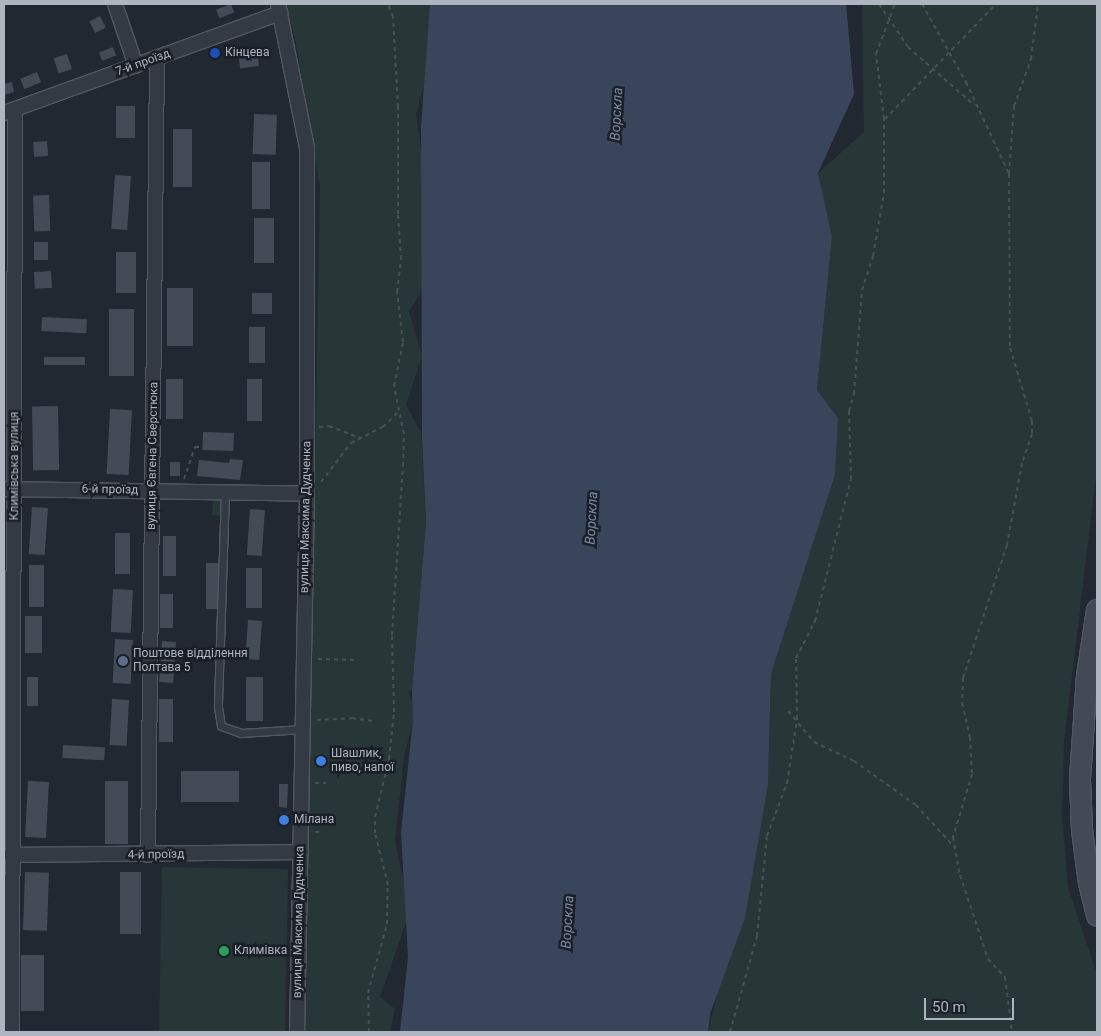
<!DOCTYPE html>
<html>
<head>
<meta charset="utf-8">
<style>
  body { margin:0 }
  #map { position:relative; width:1101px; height:1036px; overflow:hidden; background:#212832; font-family:Roboto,sans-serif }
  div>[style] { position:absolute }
  .green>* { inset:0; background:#273737; transform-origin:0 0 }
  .water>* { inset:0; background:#39455a }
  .building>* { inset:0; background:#434b56; transform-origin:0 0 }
  .path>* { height:2px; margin-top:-1px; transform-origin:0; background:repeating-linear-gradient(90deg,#455355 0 4px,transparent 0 8px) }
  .roads { filter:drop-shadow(1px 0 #525861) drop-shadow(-1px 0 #525861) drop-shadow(0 1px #525861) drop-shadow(0 -1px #525861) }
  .lane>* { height:7px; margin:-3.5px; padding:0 3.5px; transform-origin:3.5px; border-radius:3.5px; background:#343a43 }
  .street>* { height:14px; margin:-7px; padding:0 7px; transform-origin:7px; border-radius:7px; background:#343a43 }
  .secondary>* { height:20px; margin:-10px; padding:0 10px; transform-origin:10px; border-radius:10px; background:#434955 }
  .dots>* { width:14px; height:14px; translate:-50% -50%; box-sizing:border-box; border:2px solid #1a1f27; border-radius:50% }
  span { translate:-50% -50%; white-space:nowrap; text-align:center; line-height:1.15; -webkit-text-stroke:5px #1a1f27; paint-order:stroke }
  .poi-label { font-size:12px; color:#aeb5c0 }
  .left { translate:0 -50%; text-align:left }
  .street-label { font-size:12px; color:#aeb5c0 }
  .water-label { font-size:14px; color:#7b8ba5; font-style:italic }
  .frame { position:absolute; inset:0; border:5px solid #aeb5c0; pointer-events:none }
  .scale { position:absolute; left:924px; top:998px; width:90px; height:22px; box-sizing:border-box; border:2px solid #aeb5c0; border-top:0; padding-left:6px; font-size:15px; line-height:18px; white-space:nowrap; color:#aeb5c0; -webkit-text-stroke:4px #1a1f27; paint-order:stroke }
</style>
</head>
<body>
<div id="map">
  <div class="green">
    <i style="clip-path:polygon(285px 4px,431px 4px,432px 55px,416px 115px,427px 188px,426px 283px,409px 312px,422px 356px,406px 405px,421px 432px,426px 522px,412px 690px,408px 691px,416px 709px,404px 757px,395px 841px,410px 911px,380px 997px,395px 1009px,390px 1032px,305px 1032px,320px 187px,295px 38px)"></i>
    <i style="clip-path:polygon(862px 4px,1097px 4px,1097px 468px,1064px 742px,1062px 816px,1068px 887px,1097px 974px,1097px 1032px,708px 1032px,768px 784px,771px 674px,835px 475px,838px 418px,817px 390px,832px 236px,818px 173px,864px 132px)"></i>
    <i style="clip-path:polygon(213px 501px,223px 501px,223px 516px,212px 515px)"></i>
    <i style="left:162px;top:867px;width:126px;height:165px;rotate:1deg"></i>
  </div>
  <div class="water">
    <i style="clip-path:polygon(430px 4px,846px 4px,854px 94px,818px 173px,832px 236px,817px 390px,838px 418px,835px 475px,771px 674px,768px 784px,745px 918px,710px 1014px,708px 1032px,400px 1032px,408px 957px,401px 832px,413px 720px,412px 690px,426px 522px,422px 438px,421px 126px)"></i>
  </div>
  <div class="building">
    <i style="left:231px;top:4px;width:9px;height:16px;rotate:69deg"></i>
    <i style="left:100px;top:16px;width:13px;height:12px;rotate:63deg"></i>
    <i style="left:113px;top:47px;width:9px;height:15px;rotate:69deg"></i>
    <i style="left:257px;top:51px;width:15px;height:19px;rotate:82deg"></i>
    <i style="left:67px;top:54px;width:16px;height:14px;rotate:72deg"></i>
    <i style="left:37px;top:72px;width:11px;height:18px;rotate:68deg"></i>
    <i style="clip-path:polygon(12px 82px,14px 92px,4px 95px,4px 84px)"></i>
    <i style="left:116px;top:106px;width:19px;height:32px"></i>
    <i style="left:254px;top:114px;width:23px;height:40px;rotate:2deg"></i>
    <i style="left:173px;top:129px;width:19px;height:58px"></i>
    <i style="left:47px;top:141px;width:15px;height:14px;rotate:86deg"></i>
    <i style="left:252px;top:162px;width:18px;height:47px"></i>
    <i style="left:115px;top:175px;width:16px;height:54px;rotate:4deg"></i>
    <i style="left:49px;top:195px;width:36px;height:16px;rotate:88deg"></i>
    <i style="left:254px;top:218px;width:20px;height:45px"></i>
    <i style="left:48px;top:242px;width:18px;height:14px;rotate:90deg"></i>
    <i style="left:116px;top:252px;width:20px;height:41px"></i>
    <i style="left:51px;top:271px;width:17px;height:17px;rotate:87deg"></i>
    <i style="left:167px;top:288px;width:26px;height:58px"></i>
    <i style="left:252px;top:293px;width:20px;height:21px"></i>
    <i style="left:109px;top:309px;width:25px;height:67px"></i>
    <i style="left:42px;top:317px;width:45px;height:14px;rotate:3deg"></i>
    <i style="left:249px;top:327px;width:16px;height:36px"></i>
    <i style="left:85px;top:357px;width:8px;height:41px;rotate:90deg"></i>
    <i style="left:166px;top:379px;width:17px;height:40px"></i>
    <i style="left:247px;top:379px;width:15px;height:42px"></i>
    <i style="left:58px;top:406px;width:64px;height:26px;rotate:89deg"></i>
    <i style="left:110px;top:409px;width:22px;height:65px;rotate:3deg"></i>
    <i style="left:203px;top:432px;width:31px;height:18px;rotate:2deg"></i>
    <i style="clip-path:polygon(230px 459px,243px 460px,240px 480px,197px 476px,199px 460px,229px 463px)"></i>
    <i style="left:170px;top:462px;width:10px;height:14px"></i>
    <i style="left:32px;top:507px;width:16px;height:47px;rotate:4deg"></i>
    <i style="left:250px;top:509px;width:15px;height:46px;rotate:4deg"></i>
    <i style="left:115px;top:533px;width:15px;height:41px"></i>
    <i style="left:163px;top:536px;width:13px;height:40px"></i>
    <i style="left:206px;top:563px;width:13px;height:46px"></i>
    <i style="left:29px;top:565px;width:15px;height:42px"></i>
    <i style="left:246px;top:568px;width:16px;height:40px"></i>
    <i style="left:113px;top:589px;width:20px;height:43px;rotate:3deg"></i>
    <i style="left:160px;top:594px;width:13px;height:34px"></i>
    <i style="left:25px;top:616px;width:17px;height:37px"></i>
    <i style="left:248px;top:620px;width:14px;height:39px;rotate:4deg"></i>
    <i style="left:115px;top:639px;width:18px;height:44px;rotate:3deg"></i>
    <i style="left:162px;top:641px;width:14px;height:41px;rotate:4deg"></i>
    <i style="left:27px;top:677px;width:11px;height:29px"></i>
    <i style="left:246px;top:677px;width:17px;height:44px"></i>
    <i style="left:112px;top:699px;width:17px;height:46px;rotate:3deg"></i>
    <i style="left:159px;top:699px;width:14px;height:43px"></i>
    <i style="left:63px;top:745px;width:42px;height:13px;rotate:3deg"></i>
    <i style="left:317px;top:754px;width:8px;height:13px"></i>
    <i style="left:181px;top:771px;width:58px;height:31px"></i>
    <i style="left:28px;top:781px;width:21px;height:56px;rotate:3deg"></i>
    <i style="left:128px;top:781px;width:63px;height:23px;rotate:90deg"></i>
    <i style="clip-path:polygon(279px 784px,288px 784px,287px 808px,279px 807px)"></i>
    <i style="left:280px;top:813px;width:8px;height:13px"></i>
    <i style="left:25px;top:872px;width:24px;height:58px;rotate:2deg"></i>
    <i style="left:120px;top:872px;width:21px;height:62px"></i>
    <i style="left:21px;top:955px;width:23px;height:56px"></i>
  </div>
  <div class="path">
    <i style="left:879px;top:4px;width:52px;rotate:56deg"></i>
    <i style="left:908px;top:47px;width:88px;rotate:41.3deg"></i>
    <i style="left:922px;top:4px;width:90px;rotate:60.6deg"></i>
    <i style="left:966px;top:82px;width:102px;rotate:64.9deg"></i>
    <i style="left:1009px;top:174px;width:174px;rotate:89.7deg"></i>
    <i style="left:1010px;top:348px;width:76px;rotate:73.2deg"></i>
    <i style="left:1032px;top:421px;width:13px;rotate:90deg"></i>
    <i style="left:1032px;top:434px;width:31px;rotate:109deg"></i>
    <i style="left:1022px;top:463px;width:83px;rotate:100.4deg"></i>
    <i style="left:1007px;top:545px;width:140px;rotate:108.3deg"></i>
    <i style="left:963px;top:678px;width:25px;rotate:92deg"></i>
    <i style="left:962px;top:703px;width:35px;rotate:77deg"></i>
    <i style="left:970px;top:737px;width:37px;rotate:87deg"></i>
    <i style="left:972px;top:774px;width:66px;rotate:106.8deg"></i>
    <i style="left:953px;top:837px;width:39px;rotate:80deg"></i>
    <i style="left:960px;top:875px;width:89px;rotate:71.6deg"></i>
    <i style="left:988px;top:959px;width:25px;rotate:47deg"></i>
    <i style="left:1005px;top:977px;width:55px;rotate:82.7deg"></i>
    <i style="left:885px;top:119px;width:160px;rotate:-46deg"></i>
    <i style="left:1009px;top:174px;width:68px;rotate:-85.8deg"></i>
    <i style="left:1014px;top:106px;width:50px;rotate:-70.1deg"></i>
    <i style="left:1031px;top:59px;width:55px;rotate:-82.7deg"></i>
    <i style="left:319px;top:427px;width:10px;rotate:-6deg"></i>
    <i style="left:329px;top:426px;width:34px;rotate:21deg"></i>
    <i style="left:184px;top:479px;width:34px;rotate:-71deg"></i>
    <i style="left:195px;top:447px;width:8px"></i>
    <i style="left:321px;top:482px;width:49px;rotate:-52.4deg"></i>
    <i style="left:351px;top:443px;width:36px;rotate:-27deg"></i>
    <i style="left:383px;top:427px;width:20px;rotate:-45deg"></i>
    <i style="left:318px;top:659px;width:40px;rotate:1.4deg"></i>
    <i style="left:788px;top:711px;width:40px;rotate:50deg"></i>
    <i style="left:814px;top:742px;width:44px;rotate:25.4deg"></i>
    <i style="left:854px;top:761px;width:76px;rotate:35.4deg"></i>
    <i style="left:916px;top:805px;width:59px;rotate:47.7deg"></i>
    <i style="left:317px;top:720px;width:35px;rotate:-3deg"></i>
    <i style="left:352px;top:718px;width:22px;rotate:8deg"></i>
    <i style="left:315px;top:783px;width:11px"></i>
    <i style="left:315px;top:832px;width:7px"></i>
    <i style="left:369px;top:1032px;width:39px;rotate:-91deg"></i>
    <i style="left:368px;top:993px;width:72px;rotate:-74.6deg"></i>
    <i style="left:387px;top:924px;width:39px;rotate:-89deg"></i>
    <i style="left:388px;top:885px;width:54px;rotate:-104deg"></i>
    <i style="left:375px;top:833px;width:16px;rotate:-90deg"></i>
    <i style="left:375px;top:817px;width:60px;rotate:-76.4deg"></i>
    <i style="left:389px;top:759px;width:47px;rotate:-83.9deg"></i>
    <i style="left:394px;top:712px;width:77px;rotate:-91.5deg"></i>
    <i style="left:392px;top:635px;width:169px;rotate:-86.3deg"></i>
    <i style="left:403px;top:466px;width:32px;rotate:-88deg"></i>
    <i style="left:404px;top:434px;width:49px;rotate:-101.8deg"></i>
    <i style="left:394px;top:386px;width:45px;rotate:-78.4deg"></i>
    <i style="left:403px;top:342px;width:50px;rotate:-96.8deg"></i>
    <i style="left:397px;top:292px;width:33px;rotate:-83deg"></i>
    <i style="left:401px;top:259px;width:45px;rotate:-93.8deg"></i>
    <i style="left:398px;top:214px;width:107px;rotate:-90deg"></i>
    <i style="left:398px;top:107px;width:90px;rotate:-93.2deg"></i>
    <i style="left:393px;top:17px;width:14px;rotate:-111deg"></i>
    <i style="left:730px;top:1032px;width:100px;rotate:-74.3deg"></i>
    <i style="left:757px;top:936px;width:100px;rotate:-84.3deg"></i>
    <i style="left:767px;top:836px;width:57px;rotate:-69.3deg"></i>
    <i style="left:787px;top:783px;width:65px;rotate:-81.1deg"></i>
    <i style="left:797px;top:719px;width:61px;rotate:-90.9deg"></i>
    <i style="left:796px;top:658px;width:42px;rotate:-62.8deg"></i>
    <i style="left:815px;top:621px;width:146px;rotate:-75.8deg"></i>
    <i style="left:851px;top:479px;width:68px;rotate:-91.7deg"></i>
    <i style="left:849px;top:411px;width:18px;rotate:-74deg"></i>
    <i style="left:854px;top:394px;width:104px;rotate:-85.6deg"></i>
    <i style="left:862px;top:290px;width:36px;rotate:-72deg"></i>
    <i style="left:873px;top:256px;width:64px;rotate:-80.1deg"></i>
    <i style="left:884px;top:193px;width:74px;rotate:-90deg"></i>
    <i style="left:884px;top:119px;width:65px;rotate:-97deg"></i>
    <i style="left:876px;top:54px;width:53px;rotate:-69.2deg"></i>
  </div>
  <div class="roads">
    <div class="lane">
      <i style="left:225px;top:492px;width:215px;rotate:91.9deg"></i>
      <i style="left:218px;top:707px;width:19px;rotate:81deg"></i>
      <i style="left:221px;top:726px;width:21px;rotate:19deg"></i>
      <i style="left:241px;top:733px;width:62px;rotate:-3.7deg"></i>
    </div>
    <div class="street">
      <i style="left:115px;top:4px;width:65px;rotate:71.3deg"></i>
      <i style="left:278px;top:4px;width:147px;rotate:78.6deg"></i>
      <i style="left:307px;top:148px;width:346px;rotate:90deg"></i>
      <i style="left:307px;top:494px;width:538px;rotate:91.06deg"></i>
      <i style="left:4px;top:113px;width:294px;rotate:-19.9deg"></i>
      <i style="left:4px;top:489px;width:303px;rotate:0.9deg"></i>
      <i style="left:11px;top:855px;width:290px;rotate:-0.6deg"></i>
      <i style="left:148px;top:855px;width:797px;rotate:-89.35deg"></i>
      <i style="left:12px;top:1032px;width:923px;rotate:-89.81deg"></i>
    </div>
    <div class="secondary">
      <i style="left:1097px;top:610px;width:67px;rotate:98.6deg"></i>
      <i style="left:1087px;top:676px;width:104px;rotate:93.9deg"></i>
      <i style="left:1080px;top:780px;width:50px;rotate:87.7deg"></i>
      <i style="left:1082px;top:830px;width:53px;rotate:82.5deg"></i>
      <i style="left:1089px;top:883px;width:34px;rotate:76deg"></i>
    </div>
  </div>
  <div class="dots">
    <i style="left:215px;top:53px;background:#1a4fb4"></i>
    <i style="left:123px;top:661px;background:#5c6f8a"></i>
    <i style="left:321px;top:761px;background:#3f7fe0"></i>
    <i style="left:284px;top:820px;background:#3f7fe0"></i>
    <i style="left:224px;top:951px;background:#2e9e5b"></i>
  </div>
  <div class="poi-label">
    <span class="left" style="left:225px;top:53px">Кінцева</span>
    <span class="left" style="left:133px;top:661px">Поштове відділення<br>Полтава 5</span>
    <span class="left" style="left:331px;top:761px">Шашлик,<br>пиво, напої</span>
    <span class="left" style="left:294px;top:820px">Мілана</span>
    <span class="left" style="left:234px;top:951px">Климівка</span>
  </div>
  <div class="street-label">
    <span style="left:143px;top:63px;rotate:-20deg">7-й проїзд</span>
    <span style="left:153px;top:456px;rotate:-89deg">вулиця Євгена Сверстюка</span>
    <span style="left:15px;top:466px;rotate:-90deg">Климівська вулиця</span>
    <span style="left:110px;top:490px;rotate:1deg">6-й проїзд</span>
    <span style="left:306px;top:517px;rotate:-89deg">вулиця Максима Дудченка</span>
    <span style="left:156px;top:855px;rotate:-1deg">4-й проїзд</span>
    <span style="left:299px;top:922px;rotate:-89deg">вулиця Максима Дудченка</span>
  </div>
  <div class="water-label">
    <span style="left:616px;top:114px;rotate:-87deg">Ворскла</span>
    <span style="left:591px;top:518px;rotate:-87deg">Ворскла</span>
    <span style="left:567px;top:922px;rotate:-87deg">Ворскла</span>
  </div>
  <div class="frame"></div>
  <div class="scale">50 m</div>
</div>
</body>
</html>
